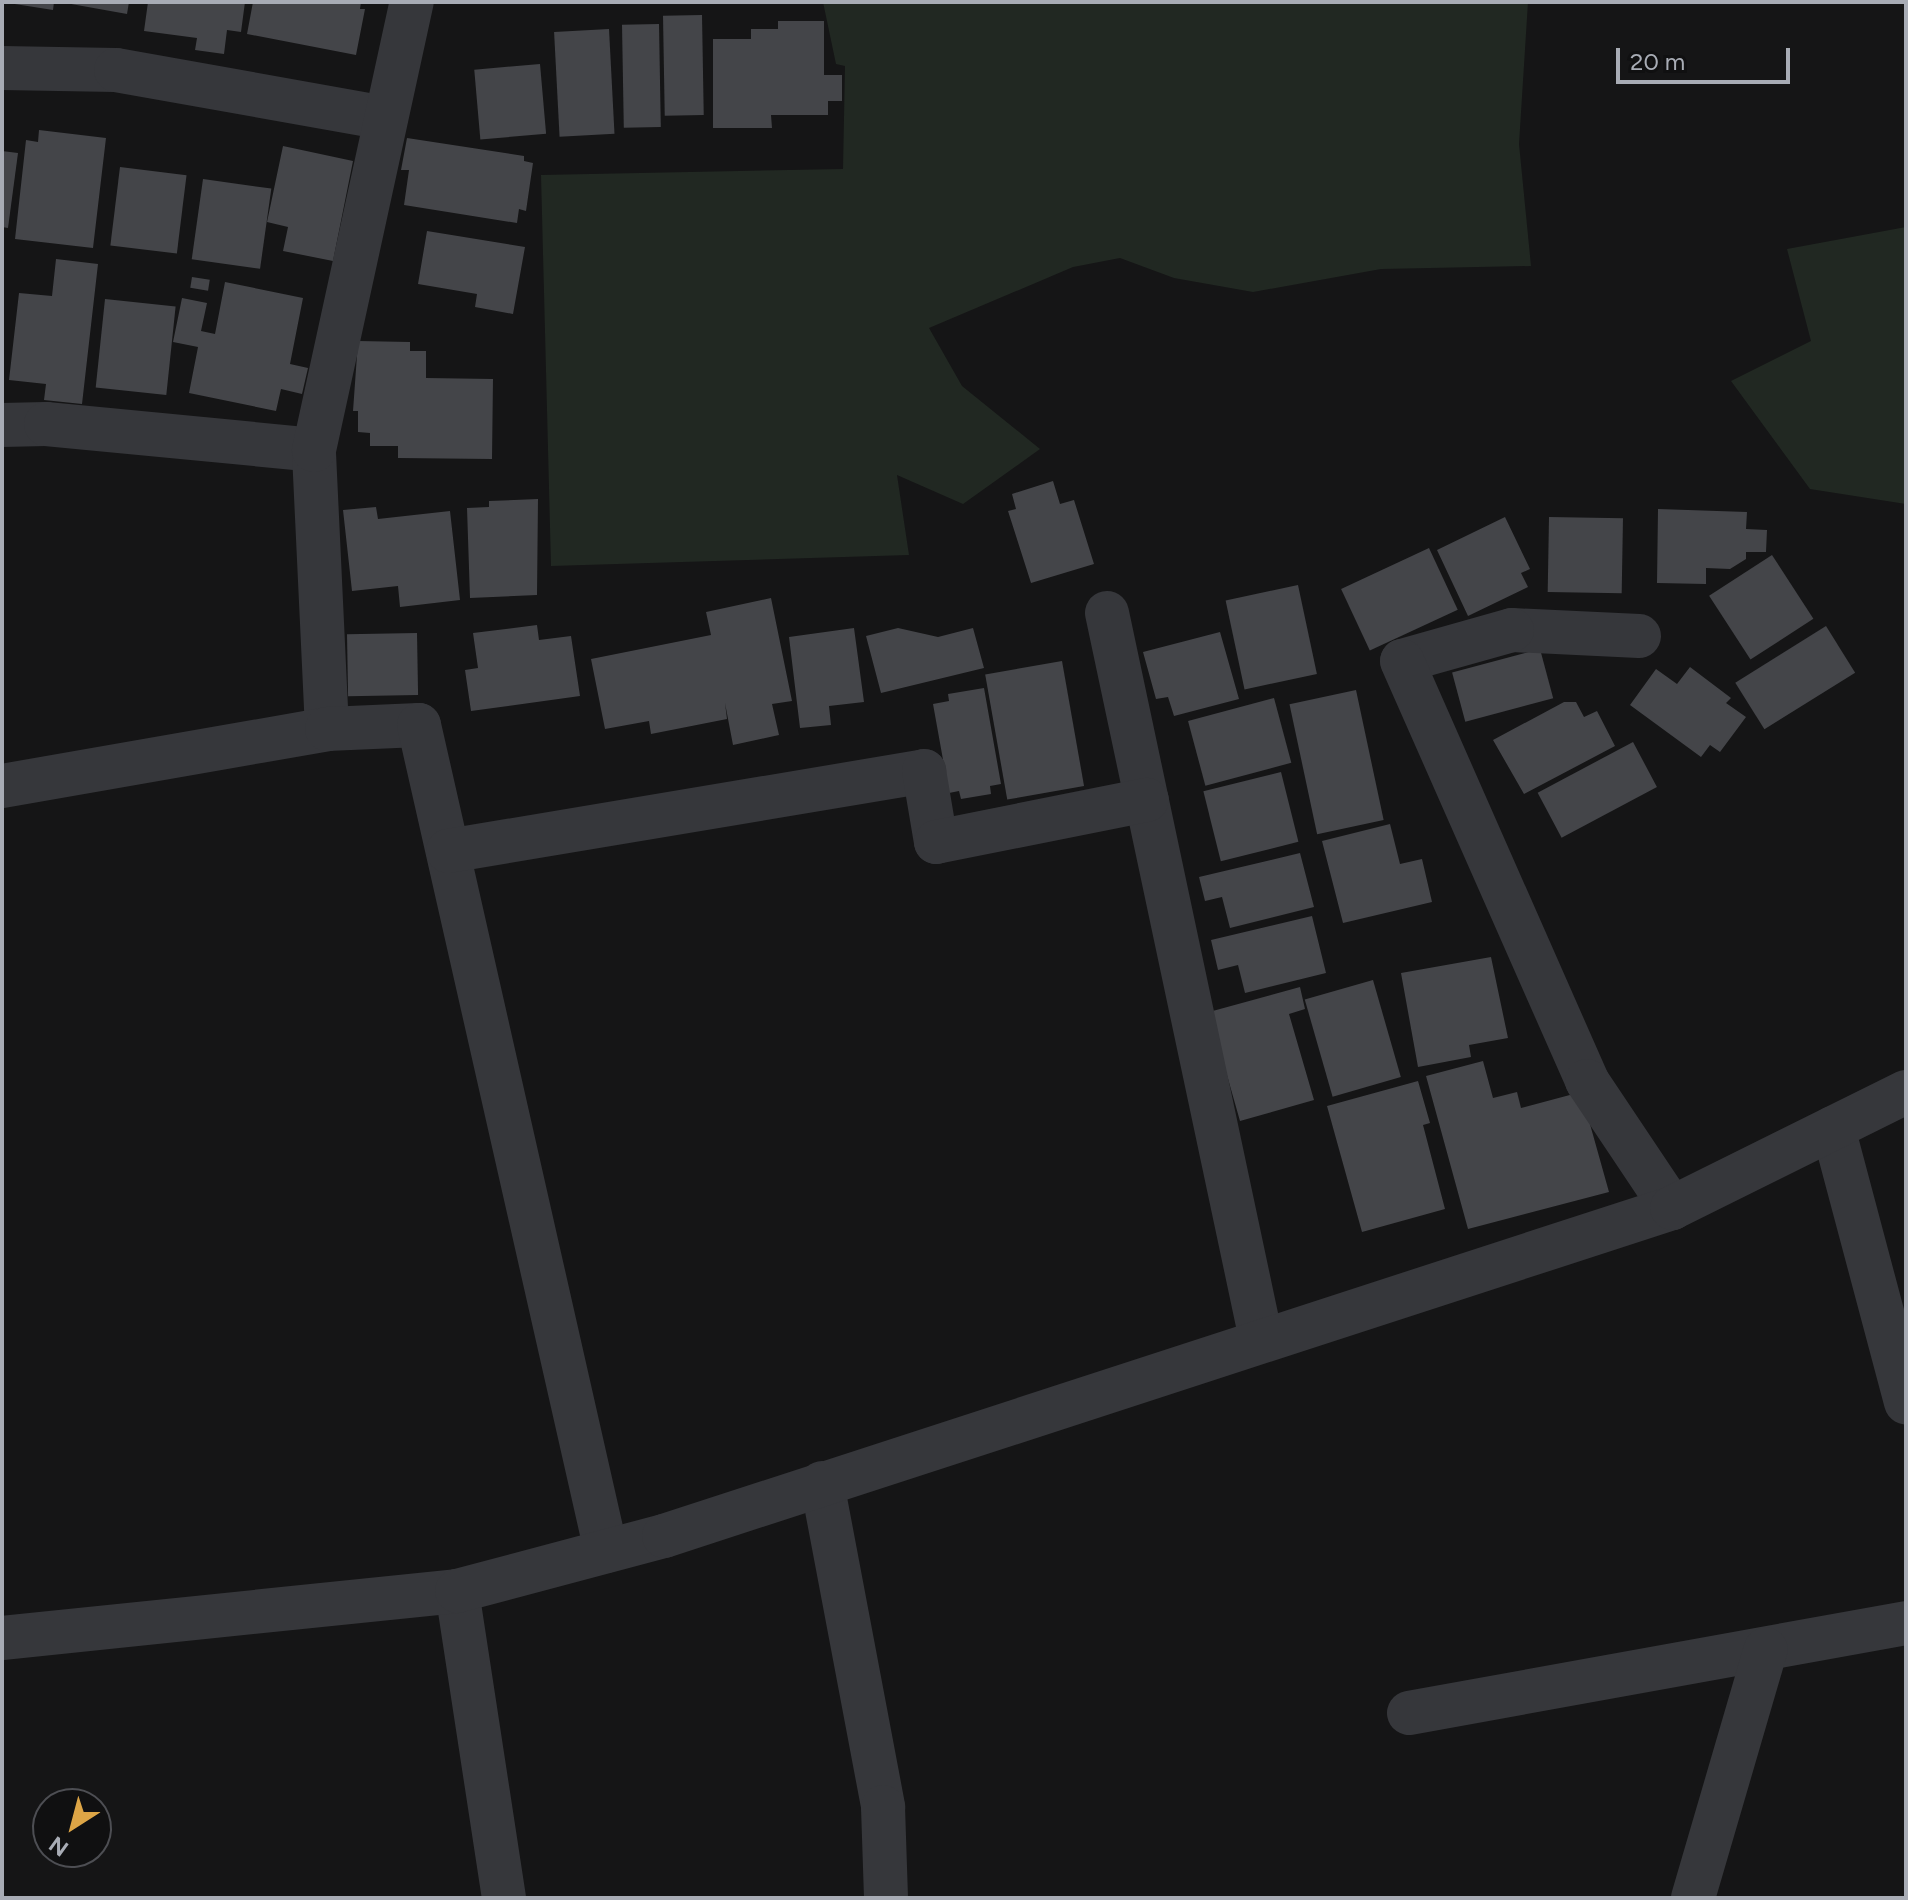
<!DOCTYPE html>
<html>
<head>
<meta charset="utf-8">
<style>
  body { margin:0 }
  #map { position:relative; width:1908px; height:1900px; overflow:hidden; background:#151516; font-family:Figtree,sans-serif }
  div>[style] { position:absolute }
  .green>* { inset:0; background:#212822 }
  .building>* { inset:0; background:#444549; transform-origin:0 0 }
  .minor>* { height:44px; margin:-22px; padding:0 22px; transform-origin:22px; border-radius:22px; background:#36373b }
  span { translate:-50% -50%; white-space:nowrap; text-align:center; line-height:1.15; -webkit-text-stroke:8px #101011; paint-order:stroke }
  .frame { position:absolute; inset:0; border:4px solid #a8acb5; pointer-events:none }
  .north { position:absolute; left:32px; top:1788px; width:80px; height:80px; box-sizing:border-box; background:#101011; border:2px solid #4d4e53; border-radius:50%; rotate:216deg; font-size:22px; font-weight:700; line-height:32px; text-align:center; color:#a8acb5 }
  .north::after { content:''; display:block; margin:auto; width:28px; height:36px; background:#dda546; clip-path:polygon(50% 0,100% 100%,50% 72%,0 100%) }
  .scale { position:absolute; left:1616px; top:48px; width:174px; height:36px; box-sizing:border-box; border:4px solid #a8acb5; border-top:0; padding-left:10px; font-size:24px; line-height:28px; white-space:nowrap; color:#a8acb5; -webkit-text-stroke:6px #101011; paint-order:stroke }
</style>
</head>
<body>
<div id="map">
  <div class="green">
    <i style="clip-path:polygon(823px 2px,1528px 2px,1519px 144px,1531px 266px,1381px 269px,1253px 292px,1174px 278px,1120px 258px,1073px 267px,929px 328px,962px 386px,1040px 449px,963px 504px,897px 475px,909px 555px,551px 566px,541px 175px,843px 169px,845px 66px,836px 64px)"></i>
    <i style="clip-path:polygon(1906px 227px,1906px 504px,1810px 489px,1731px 381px,1811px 341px,1787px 249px)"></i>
  </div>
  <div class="building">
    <i style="clip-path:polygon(2px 2px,54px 2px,53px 10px)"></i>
    <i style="clip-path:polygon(60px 2px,129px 2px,127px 14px)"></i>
    <i style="clip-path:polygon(148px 2px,245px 2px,241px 32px,227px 30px,224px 54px,195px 50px,197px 38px,144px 31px)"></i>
    <i style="clip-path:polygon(253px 2px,361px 2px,360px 9px,365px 9px,356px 55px,247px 34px)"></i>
    <i style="left:702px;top:15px;width:100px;height:39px;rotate:89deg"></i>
    <i style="clip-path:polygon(778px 21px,824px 21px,824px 75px,842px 75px,842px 101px,828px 101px,828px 115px,771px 115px,772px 128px,713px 128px,713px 39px,751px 39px,751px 29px,778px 29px)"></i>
    <i style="left:659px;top:24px;width:103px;height:37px;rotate:89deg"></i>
    <i style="left:609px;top:29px;width:105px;height:55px;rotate:87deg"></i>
    <i style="left:540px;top:64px;width:70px;height:66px;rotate:85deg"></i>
    <i style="clip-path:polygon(39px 130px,106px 138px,93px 248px,15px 239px,26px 140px,38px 142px)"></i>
    <i style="clip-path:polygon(407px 138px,524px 156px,524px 161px,533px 163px,526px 211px,519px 209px,517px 223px,404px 205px,409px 170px,401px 170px)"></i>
    <i style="clip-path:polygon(283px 146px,353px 161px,333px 261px,283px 251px,288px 227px,267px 222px)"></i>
    <i style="clip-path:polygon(2px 151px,18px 153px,8px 228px,2px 227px)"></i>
    <i style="left:120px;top:167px;width:67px;height:79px;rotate:7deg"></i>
    <i style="left:203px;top:179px;width:69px;height:81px;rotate:8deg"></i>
    <i style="clip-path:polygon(427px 231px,525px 247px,513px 314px,475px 307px,477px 294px,418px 284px)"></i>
    <i style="clip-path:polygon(56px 259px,98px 264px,82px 404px,44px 400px,46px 384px,9px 380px,19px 293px,52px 296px)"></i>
    <i style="left:192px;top:277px;width:18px;height:11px;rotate:9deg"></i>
    <i style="clip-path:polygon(225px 282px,303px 298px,290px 364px,308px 368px,302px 394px,281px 389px,276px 411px,189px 393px,198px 347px,173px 342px,182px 298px,207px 303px,201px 331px,215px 334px)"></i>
    <i style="left:105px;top:299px;width:71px;height:89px;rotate:6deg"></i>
    <i style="clip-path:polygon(358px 341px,410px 342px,410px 351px,426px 351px,426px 378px,493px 379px,492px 459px,398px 458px,398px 446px,370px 446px,370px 433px,358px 432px,358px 411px,353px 411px)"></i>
    <i style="clip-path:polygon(1053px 481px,1060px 504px,1074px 500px,1094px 564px,1031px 583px,1008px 511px,1016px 509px,1012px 494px)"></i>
    <i style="clip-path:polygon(538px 499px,537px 595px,470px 598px,467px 508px,489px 507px,489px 501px)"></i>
    <i style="clip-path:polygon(376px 507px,378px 519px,450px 511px,460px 600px,400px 607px,398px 586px,352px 591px,343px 510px)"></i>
    <i style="clip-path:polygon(1658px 509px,1747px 512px,1746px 529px,1767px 530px,1766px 552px,1746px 552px,1746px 559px,1730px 569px,1706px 568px,1706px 584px,1657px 583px)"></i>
    <i style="clip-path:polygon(1505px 517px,1530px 569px,1521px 573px,1528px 587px,1468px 616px,1437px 550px)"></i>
    <i style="left:1549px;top:517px;width:74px;height:75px;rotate:1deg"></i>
    <i style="left:1429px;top:548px;width:68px;height:97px;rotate:65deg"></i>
    <i style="left:1772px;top:555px;width:76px;height:75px;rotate:57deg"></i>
    <i style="left:1298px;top:585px;width:91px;height:74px;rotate:78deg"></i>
    <i style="clip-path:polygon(771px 598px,792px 701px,772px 704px,779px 735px,733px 745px,725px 703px,727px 719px,651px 734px,649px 721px,605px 729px,591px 659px,711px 635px,706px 612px)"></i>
    <i style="clip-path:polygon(537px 625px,539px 640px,571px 636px,580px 696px,471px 711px,465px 670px,478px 668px,473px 633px)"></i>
    <i style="left:1826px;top:626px;width:55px;height:107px;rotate:58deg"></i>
    <i style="clip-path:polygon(854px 628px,864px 702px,829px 706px,831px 725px,800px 728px,789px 637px)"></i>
    <i style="clip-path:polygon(898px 628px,938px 637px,973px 628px,984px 668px,881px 693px,866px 636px)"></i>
    <i style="clip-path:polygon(1220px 632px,1239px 699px,1174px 716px,1168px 697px,1156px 699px,1143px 652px)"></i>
    <i style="left:417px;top:633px;width:62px;height:70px;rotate:89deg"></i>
    <i style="left:1540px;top:649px;width:51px;height:91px;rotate:75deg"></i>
    <i style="left:1062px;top:661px;width:127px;height:78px;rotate:80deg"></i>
    <i style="clip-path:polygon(1690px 667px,1731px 698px,1726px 703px,1746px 717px,1720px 752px,1710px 745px,1701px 757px,1630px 705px,1656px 669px,1677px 684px)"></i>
    <i style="clip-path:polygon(984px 688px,1001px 784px,990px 786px,991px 794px,961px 799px,959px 791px,949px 793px,933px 704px,949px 701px,948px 694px)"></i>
    <i style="left:1356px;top:690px;width:133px;height:68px;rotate:78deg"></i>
    <i style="left:1274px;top:698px;width:67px;height:89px;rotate:75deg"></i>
    <i style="clip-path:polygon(1564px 702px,1576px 702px,1584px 717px,1597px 711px,1615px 746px,1524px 794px,1493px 740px)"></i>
    <i style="left:1633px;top:742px;width:51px;height:108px;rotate:62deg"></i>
    <i style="left:1281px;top:772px;width:72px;height:80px;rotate:76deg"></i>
    <i style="clip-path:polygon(1390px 824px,1400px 864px,1422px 859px,1432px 902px,1343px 923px,1322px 841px)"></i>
    <i style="clip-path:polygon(1300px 853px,1314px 907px,1230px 928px,1222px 897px,1205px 901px,1199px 877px)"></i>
    <i style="clip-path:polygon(1312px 916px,1326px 973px,1245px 993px,1238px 965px,1218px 970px,1211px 940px)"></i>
    <i style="clip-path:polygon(1491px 957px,1508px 1038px,1469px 1045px,1471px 1057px,1418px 1067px,1401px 973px)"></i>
    <i style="left:1373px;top:980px;width:101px;height:71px;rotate:74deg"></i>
    <i style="clip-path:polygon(1300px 987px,1305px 1009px,1289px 1014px,1314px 1100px,1240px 1121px,1209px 1012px)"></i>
    <i style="clip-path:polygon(1483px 1061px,1493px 1098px,1517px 1092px,1521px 1108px,1581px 1092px,1609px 1192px,1468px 1229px,1426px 1076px)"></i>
    <i style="clip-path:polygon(1418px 1081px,1430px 1123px,1423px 1125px,1445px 1209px,1362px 1232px,1327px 1106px)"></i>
  </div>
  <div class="minor">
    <i style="left:2px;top:68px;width:114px;rotate:1deg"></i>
    <i style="left:116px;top:70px;width:274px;rotate:10.1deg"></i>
    <i style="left:2px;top:425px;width:44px;rotate:-1.3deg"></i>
    <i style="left:46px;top:424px;width:269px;rotate:5.5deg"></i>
    <i style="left:1107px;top:613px;width:742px;rotate:78.02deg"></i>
    <i style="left:1639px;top:636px;width:127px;rotate:-177.3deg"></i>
    <i style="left:1512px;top:630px;width:114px;rotate:164.3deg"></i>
    <i style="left:1402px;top:661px;width:459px;rotate:66.2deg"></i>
    <i style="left:1587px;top:1081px;width:153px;rotate:56.2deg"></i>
    <i style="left:327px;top:729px;width:279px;rotate:-92.7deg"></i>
    <i style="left:314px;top:450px;width:459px;rotate:-77.7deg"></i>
    <i style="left:2px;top:786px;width:330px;rotate:-9.9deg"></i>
    <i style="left:327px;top:729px;width:92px;rotate:-2.5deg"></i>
    <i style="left:419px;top:725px;width:847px;rotate:77.24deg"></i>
    <i style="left:448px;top:851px;width:483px;rotate:-9.5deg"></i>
    <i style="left:924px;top:771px;width:72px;rotate:80.4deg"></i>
    <i style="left:936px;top:842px;width:215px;rotate:-11.3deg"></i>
    <i style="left:1833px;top:1128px;width:284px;rotate:75.1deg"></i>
    <i style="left:822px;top:1483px;width:330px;rotate:79.3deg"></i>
    <i style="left:883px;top:1807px;width:91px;rotate:88.1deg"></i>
    <i style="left:457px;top:1591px;width:311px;rotate:81.3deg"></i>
    <i style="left:2px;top:1638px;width:457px;rotate:-5.9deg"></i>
    <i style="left:457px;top:1591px;width:214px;rotate:-14.9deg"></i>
    <i style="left:664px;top:1536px;width:1060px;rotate:-18.02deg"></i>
    <i style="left:1672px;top:1208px;width:261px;rotate:-26.4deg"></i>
    <i style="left:1409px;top:1713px;width:505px;rotate:-10.26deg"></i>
    <i style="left:1693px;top:1898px;width:259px;rotate:-73.7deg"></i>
  </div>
  <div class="frame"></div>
  <div class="north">N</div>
  <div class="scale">20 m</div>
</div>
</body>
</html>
